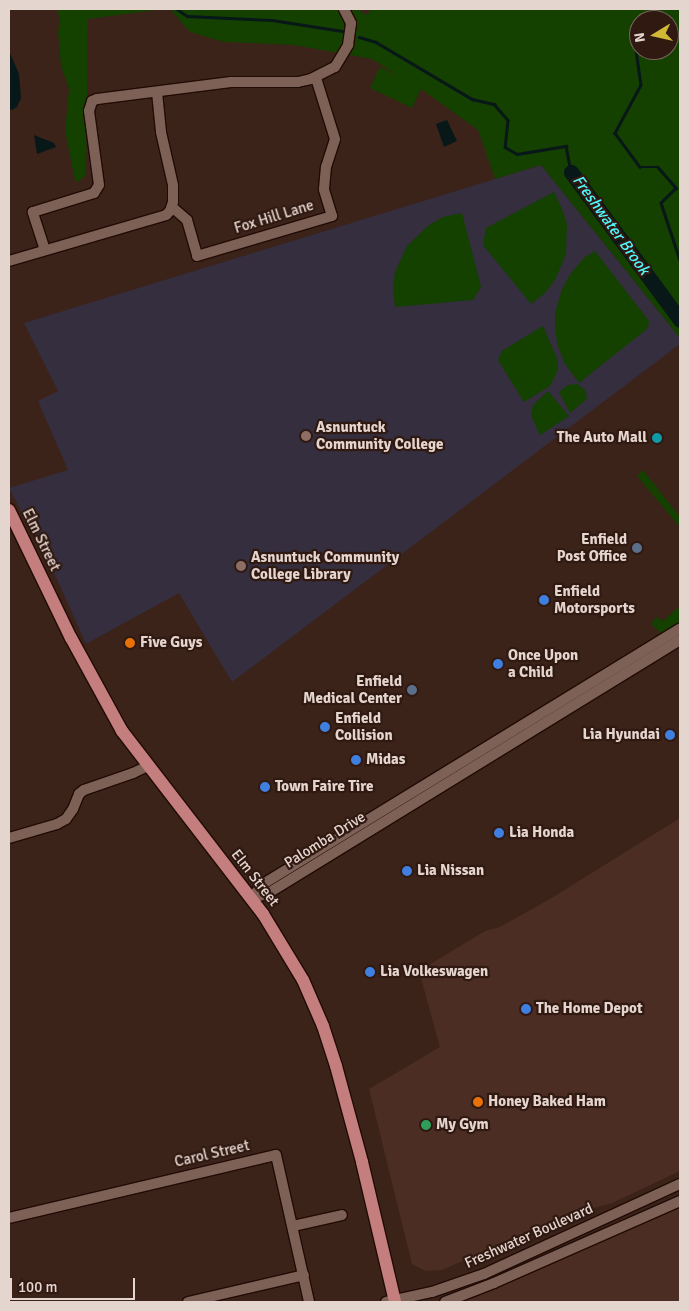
<!DOCTYPE html>
<html>
<head>
<meta charset="utf-8">
<style>
  body { margin:0 }
  #map { position:relative; width:689px; height:1311px; overflow:hidden; background:#3b231a; font-family:Signika,sans-serif }
  div>[style] { position:absolute }
  .built>* { inset:0; background:#4b2d23 }
  .education>* { inset:0; background:#342e3e }
  .green>* { inset:0; background:#144000 }
  .water>* { inset:0; background:#081717 }
  .stream>* { height:2.5px; margin:-1.25px; padding:0 1.25px; transform-origin:1.25px; border-radius:1.25px; background:#081717 }
  .river>* { height:15px; margin:-7.5px; padding:0 7.5px; transform-origin:7.5px; border-radius:7.5px; background:#081717 }
  .roads { filter:drop-shadow(1px 0 #210b05) drop-shadow(-1px 0 #210b05) drop-shadow(0 1px #210b05) drop-shadow(0 -1px #210b05) }
  .minor>* { height:10px; margin:-5px; padding:0 5px; transform-origin:5px; border-radius:5px; background:#7d6157 }
  .major>* { height:12px; margin:-6px; padding:0 6px; transform-origin:6px; border-radius:6px; background:#c37e7d }
  .dots>* { width:14px; height:14px; translate:-50% -50%; box-sizing:border-box; border:2px solid #301911; border-radius:50% }
  span { translate:-50% -50%; white-space:nowrap; text-align:center; line-height:1.15; -webkit-text-stroke:4.5px #301911; paint-order:stroke }
  .street-label { font-size:15px; color:#e5d5cf }
  .poi-label { font-size:15px; color:#e5d5cf; font-weight:700 }
  .left { translate:0 -50%; text-align:left }
  .right { translate:-100% -50%; text-align:right }
  .water-label { font-size:16px; color:#51f8fd; font-style:italic }
  .frame { position:absolute; inset:0; border:10px solid #e5d5cf; pointer-events:none }
  .north { position:absolute; left:629px; top:10px; width:50px; height:50px; box-sizing:border-box; background:#301911; border:1px solid #78645d; border-radius:50%; rotate:261deg; font-size:14px; font-weight:700; line-height:20px; text-align:center; color:#e5d5cf }
  .north::after { content:''; display:block; margin:auto; width:18px; height:22px; background:#d0b736; clip-path:polygon(50% 0,100% 100%,50% 72%,0 100%) }
  .scale { position:absolute; left:10px; top:1278px; width:125px; height:22px; box-sizing:border-box; border:2px solid #e5d5cf; border-top:0; padding-left:6px; font-size:15px; line-height:18px; white-space:nowrap; color:#e5d5cf; -webkit-text-stroke:4px #301911; paint-order:stroke }
</style>
</head>
<body>
<div id="map">
  <div class="built">
    <i style="clip-path:polygon(680px 818px,680px 1171px,612px 1203px,569px 1215px,442px 1270px,425px 1271px,412px 1264px,369px 1089px,440px 1047px,419px 971px,485px 931px,500px 927px,550px 899px)"></i>
    <i style="clip-path:polygon(680px 1207px,680px 1302px,464px 1302px)"></i>
  </div>
  <div class="education">
    <i style="clip-path:polygon(541px 165px,680px 338px,680px 344px,232px 682px,179px 593px,86px 644px,57px 579px,9px 488px,68px 470px,38px 401px,58px 391px,24px 323px)"></i>
  </div>
  <div class="green">
    <i style="clip-path:polygon(57px 9px,164px 9px,88px 19px,86px 175px,78px 182px,75px 180px,65px 131px,69px 89px,61px 66px,58px 32px,60px 20px)"></i>
    <i style="clip-path:polygon(evenodd,170px 9px,357px 9px,367px 15px,371px 9px,680px 9px,680px 338px,541px 165px,495px 179px,478px 130px,421px 89px,412px 108px,370px 88px,380px 67px,398px 76px,372px 59px,294px 45px,224px 42px,190px 32px,170px 9px,639px 20px,669px 20px,669px 50px,639px 50px,639px 20px)"></i>
    <i style="clip-path:polygon(554px 192px,562px 209px,567px 224px,566px 254px,555px 280px,545px 293px,531px 304px,483px 245px,486px 228px)"></i>
    <i style="clip-path:polygon(462px 213px,481px 287px,473px 300px,395px 307px,393px 288px,395px 272px,407px 246px,429px 225px,443px 217px)"></i>
    <i style="clip-path:polygon(595px 251px,649px 321px,648px 328px,579px 383px,565px 364px,558px 347px,555px 330px,555px 313px,562px 289px,571px 273px,584px 258px)"></i>
    <i style="clip-path:polygon(543px 326px,558px 361px,558px 370px,550px 386px,524px 402px,498px 360px,502px 351px)"></i>
    <i style="clip-path:polygon(577px 384px,585px 390px,587px 399px,570px 413px,559px 392px,568px 385px)"></i>
    <i style="clip-path:polygon(548px 391px,569px 416px,540px 435px,531px 415px,533px 405px)"></i>
    <i style="clip-path:polygon(643px 470px,680px 517px,680px 527px,637px 476px)"></i>
    <i style="clip-path:polygon(680px 606px,680px 623px,661px 633px,651px 624px,656px 617px,663px 621px)"></i>
  </div>
  <div class="water">
    <i style="clip-path:polygon(9px 51px,19px 74px,21px 98px,17px 107px,12px 110px,9px 109px)"></i>
    <i style="clip-path:polygon(447px 120px,457px 141px,444px 147px,436px 124px)"></i>
    <i style="clip-path:polygon(34px 135px,54px 143px,56px 147px,37px 154px)"></i>
  </div>
  <div class="stream">
    <i style="left:177px;top:9px;width:12px;rotate:35deg"></i>
    <i style="left:187px;top:16px;width:85px;rotate:2.7deg"></i>
    <i style="left:272px;top:20px;width:71px;rotate:8.9deg"></i>
    <i style="left:647px;top:20px;width:14px;rotate:-51deg"></i>
    <i style="left:639px;top:29px;width:9px;rotate:126deg"></i>
    <i style="left:634px;top:36px;width:49px;rotate:81.9deg"></i>
    <i style="left:641px;top:85px;width:55px;rotate:118.4deg"></i>
    <i style="left:615px;top:133px;width:42px;rotate:53.7deg"></i>
    <i style="left:640px;top:167px;width:18px"></i>
    <i style="left:658px;top:167px;width:28px;rotate:49deg"></i>
    <i style="left:676px;top:188px;width:21px;rotate:135deg"></i>
    <i style="left:661px;top:203px;width:60px;rotate:71.6deg"></i>
    <i style="left:359px;top:37px;width:18px;rotate:16deg"></i>
    <i style="left:376px;top:42px;width:112px;rotate:30.7deg"></i>
    <i style="left:472px;top:99px;width:23px;rotate:13deg"></i>
    <i style="left:494px;top:104px;width:21px;rotate:49deg"></i>
    <i style="left:508px;top:120px;width:27px;rotate:96deg"></i>
    <i style="left:505px;top:147px;width:14px;rotate:30deg"></i>
    <i style="left:517px;top:154px;width:50px;rotate:-9.3deg"></i>
    <i style="left:566px;top:146px;width:26px;rotate:79deg"></i>
  </div>
  <div class="river">
    <i style="left:571px;top:172px;width:184px;rotate:53.6deg"></i>
  </div>
  <div class="roads">
    <div class="minor">
      <i style="left:172px;top:207px;width:20px;rotate:41deg"></i>
      <i style="left:187px;top:220px;width:37px;rotate:74deg"></i>
      <i style="left:197px;top:256px;width:141px;rotate:-16.5deg"></i>
      <i style="left:332px;top:216px;width:28px;rotate:-107deg"></i>
      <i style="left:324px;top:189px;width:22px;rotate:-85deg"></i>
      <i style="left:326px;top:167px;width:29px;rotate:-72deg"></i>
      <i style="left:335px;top:139px;width:64px;rotate:-107.3deg"></i>
      <i style="left:45px;top:250px;width:40px;rotate:-108deg"></i>
      <i style="left:33px;top:212px;width:64px;rotate:-17.3deg"></i>
      <i style="left:94px;top:193px;width:9px;rotate:-58deg"></i>
      <i style="left:99px;top:185px;width:75px;rotate:-97.7deg"></i>
      <i style="left:89px;top:111px;width:10px;rotate:-73deg"></i>
      <i style="left:92px;top:101px;width:5px;rotate:-22deg"></i>
      <i style="left:97px;top:99px;width:135px;rotate:-7.2deg"></i>
      <i style="left:231px;top:82px;width:67px"></i>
      <i style="left:298px;top:82px;width:13px;rotate:-13deg"></i>
      <i style="left:311px;top:79px;width:27px;rotate:-27deg"></i>
      <i style="left:335px;top:67px;width:26px;rotate:-59deg"></i>
      <i style="left:348px;top:45px;width:22px;rotate:-82deg"></i>
      <i style="left:351px;top:23px;width:16px;rotate:-117deg"></i>
      <i style="left:9px;top:261px;width:164px;rotate:-16.3deg"></i>
      <i style="left:166px;top:215px;width:6px;rotate:-45deg"></i>
      <i style="left:170px;top:211px;width:9px;rotate:-72deg"></i>
      <i style="left:173px;top:202px;width:17px;rotate:-90deg"></i>
      <i style="left:173px;top:185px;width:54px;rotate:-102.8deg"></i>
      <i style="left:161px;top:132px;width:40px;rotate:-95.7deg"></i>
      <i style="left:9px;top:838px;width:50px;rotate:-16.3deg"></i>
      <i style="left:57px;top:824px;width:10px;rotate:-29deg"></i>
      <i style="left:66px;top:819px;width:12px;rotate:-55deg"></i>
      <i style="left:73px;top:809px;width:16px;rotate:-68deg"></i>
      <i style="left:79px;top:794px;width:6px;rotate:-39deg"></i>
      <i style="left:84px;top:790px;width:52px;rotate:-19.1deg"></i>
      <i style="left:133px;top:773px;width:17px;rotate:-25deg"></i>
      <i style="left:251px;top:898px;width:18px;rotate:-49deg"></i>
      <i style="left:263px;top:884px;width:489px;rotate:-31.5deg"></i>
      <i style="left:251px;top:898px;width:16px;rotate:-14deg"></i>
      <i style="left:267px;top:894px;width:485px;rotate:-31.6deg"></i>
      <i style="left:9px;top:1218px;width:274px;rotate:-13.3deg"></i>
      <i style="left:276px;top:1155px;width:151px;rotate:77.3deg"></i>
      <i style="left:293px;top:1226px;width:50px;rotate:-12.7deg"></i>
      <i style="left:188px;top:1302px;width:119px;rotate:-13.1deg"></i>
      <i style="left:386px;top:1302px;width:47px;rotate:-12.3deg"></i>
      <i style="left:432px;top:1292px;width:55px;rotate:-19.1deg"></i>
      <i style="left:484px;top:1274px;width:216px;rotate:-24.7deg"></i>
      <i style="left:445px;top:1302px;width:53px;rotate:-21.2deg"></i>
      <i style="left:494px;top:1283px;width:203px;rotate:-23.8deg"></i>
    </div>
    <div class="major">
      <i style="left:9px;top:510px;width:142px;rotate:64.2deg"></i>
      <i style="left:71px;top:638px;width:106px;rotate:61.3deg"></i>
      <i style="left:122px;top:731px;width:231px;rotate:52.4deg"></i>
      <i style="left:263px;top:914px;width:77px;rotate:58.8deg"></i>
      <i style="left:303px;top:980px;width:50px;rotate:66.5deg"></i>
      <i style="left:323px;top:1026px;width:42px;rotate:72deg"></i>
      <i style="left:336px;top:1066px;width:99px;rotate:74.8deg"></i>
      <i style="left:362px;top:1162px;width:144px;rotate:76.7deg"></i>
    </div>
  </div>
  <div class="dots">
    <i style="left:306px;top:436px;background:#8d6e63"></i>
    <i style="left:657px;top:438px;background:#0f9aa8"></i>
    <i style="left:637px;top:548px;background:#5c6f8a"></i>
    <i style="left:241px;top:566px;background:#8d6e63"></i>
    <i style="left:544px;top:600px;background:#3f7fe0"></i>
    <i style="left:130px;top:643px;background:#e8710a"></i>
    <i style="left:498px;top:664px;background:#3f7fe0"></i>
    <i style="left:412px;top:690px;background:#5c6f8a"></i>
    <i style="left:325px;top:727px;background:#3f7fe0"></i>
    <i style="left:670px;top:735px;background:#3f7fe0"></i>
    <i style="left:356px;top:760px;background:#3f7fe0"></i>
    <i style="left:265px;top:787px;background:#3f7fe0"></i>
    <i style="left:499px;top:833px;background:#3f7fe0"></i>
    <i style="left:407px;top:871px;background:#3f7fe0"></i>
    <i style="left:370px;top:972px;background:#3f7fe0"></i>
    <i style="left:526px;top:1009px;background:#3f7fe0"></i>
    <i style="left:478px;top:1102px;background:#e8710a"></i>
    <i style="left:426px;top:1125px;background:#2e9e5b"></i>
  </div>
  <div class="street-label">
    <span style="left:274px;top:217px;rotate:-17deg">Fox Hill Lane</span>
    <span style="left:41px;top:540px;rotate:64deg">Elm Street</span>
    <span style="left:325px;top:840px;rotate:-32deg">Palomba Drive</span>
    <span style="left:255px;top:878px;rotate:52deg">Elm Street</span>
    <span style="left:212px;top:1154px;rotate:-13deg">Carol Street</span>
    <span style="left:529px;top:1236px;rotate:-24deg">Freshwater Boulevard</span>
  </div>
  <div class="poi-label">
    <span class="left" style="left:316px;top:436px">Asnuntuck<br>Community College</span>
    <span class="right" style="left:647px;top:438px">The Auto Mall</span>
    <span class="right" style="left:627px;top:548px">Enfield<br>Post Office</span>
    <span class="left" style="left:251px;top:566px">Asnuntuck Community<br>College Library</span>
    <span class="left" style="left:554px;top:600px">Enfield<br>Motorsports</span>
    <span class="left" style="left:140px;top:643px">Five Guys</span>
    <span class="left" style="left:508px;top:664px">Once Upon<br>a Child</span>
    <span class="right" style="left:402px;top:690px">Enfield<br>Medical Center</span>
    <span class="left" style="left:335px;top:727px">Enfield<br>Collision</span>
    <span class="right" style="left:660px;top:735px">Lia Hyundai</span>
    <span class="left" style="left:366px;top:760px">Midas</span>
    <span class="left" style="left:275px;top:787px">Town Faire Tire</span>
    <span class="left" style="left:509px;top:833px">Lia Honda</span>
    <span class="left" style="left:417px;top:871px">Lia Nissan</span>
    <span class="left" style="left:380px;top:972px">Lia Volkeswagen</span>
    <span class="left" style="left:536px;top:1009px">The Home Depot</span>
    <span class="left" style="left:488px;top:1102px">Honey Baked Ham</span>
    <span class="left" style="left:436px;top:1125px">My Gym</span>
  </div>
  <div class="water-label">
    <span style="left:611px;top:225px;rotate:54deg">Freshwater Brook</span>
  </div>
  <div class="frame"></div>
  <div class="north">N</div>
  <div class="scale">100 m</div>
</div>
</body>
</html>
